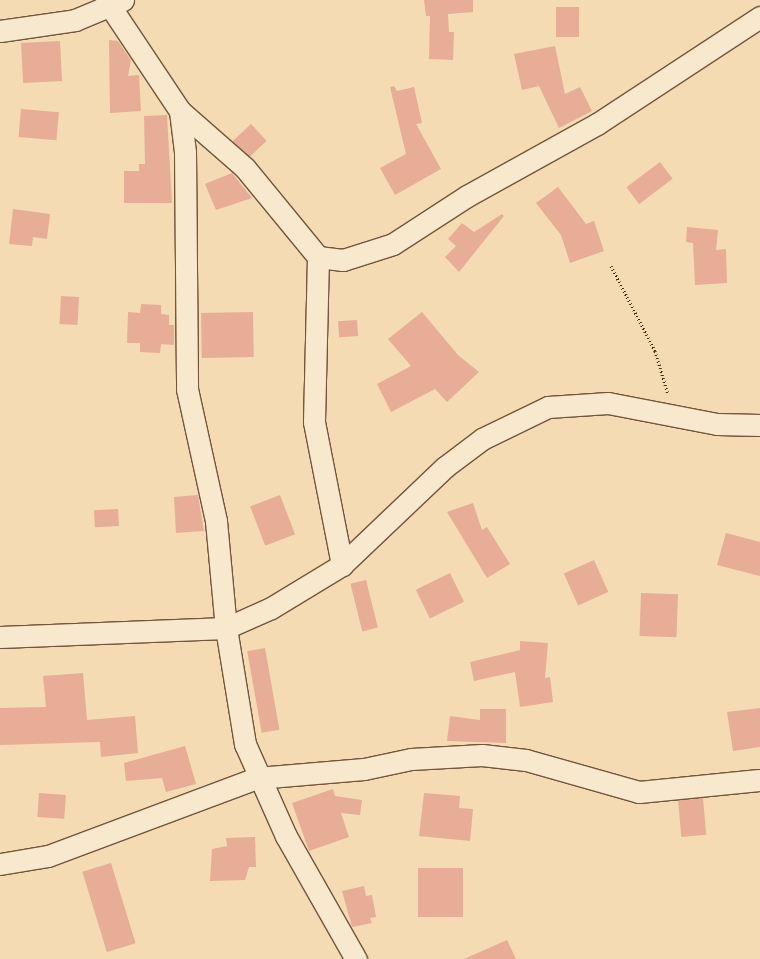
<!DOCTYPE html>
<html>
<head>
<meta charset="utf-8">
<style>
  body { margin:0 }
  #map { position:relative; width:760px; height:959px; overflow:hidden; background:#f4dbb3; font-family:"IM FELL English",serif }
  div>[style] { position:absolute }
  .building>* { inset:0; background:#e8ad96; transform-origin:0 0 }
  .path>* { height:3px; margin-top:-1.5px; transform-origin:0; background:repeating-linear-gradient(90deg,#482811 0 1px,transparent 0 3.5px) }
  .roads { filter:drop-shadow(1px 0 #73553a) drop-shadow(-1px 0 #73553a) drop-shadow(0 1px #73553a) drop-shadow(0 -1px #73553a) }
  .minor>* { height:21px; margin:-10.5px; padding:0 10.5px; transform-origin:10.5px; border-radius:10.5px; background:#f8e8ce }
  span { translate:-50% -50%; white-space:nowrap; text-align:center; line-height:1.15; -webkit-text-stroke:4px #f8e8ce; paint-order:stroke }
</style>
</head>
<body>
<div id="map">
  <div class="building">
    <i style="clip-path:polygon(424px 0,473px 0,473px 12px,448px 14px,449px 32px,454px 32px,453px 60px,429px 59px,430px 16px,426px 16px)"></i>
    <i style="left:556px;top:7px;width:23px;height:30px"></i>
    <i style="clip-path:polygon(109px 40px,118px 41px,131px 60px,128px 76px,139px 75px,141px 111px,110px 113px)"></i>
    <i style="left:60px;top:41px;width:40px;height:39px;rotate:87deg"></i>
    <i style="clip-path:polygon(555px 46px,565px 94px,580px 87px,592px 111px,559px 128px,539px 86px,522px 90px,514px 54px)"></i>
    <i style="clip-path:polygon(394px 86px,397px 91px,414px 87px,422px 123px,416px 124px,441px 169px,395px 195px,380px 168px,406px 154px,390px 87px)"></i>
    <i style="left:21px;top:109px;width:38px;height:28px;rotate:5deg"></i>
    <i style="clip-path:polygon(167px 115px,172px 203px,124px 203px,124px 171px,139px 171px,139px 164px,145px 164px,144px 116px)"></i>
    <i style="left:251px;top:124px;width:23px;height:25px;rotate:47deg"></i>
    <i style="left:660px;top:162px;width:21px;height:42px;rotate:53deg"></i>
    <i style="clip-path:polygon(232px 173px,252px 198px,216px 210px,205px 184px)"></i>
    <i style="clip-path:polygon(558px 187px,586px 224px,594px 221px,604px 251px,570px 263px,561px 235px,536px 203px)"></i>
    <i style="clip-path:polygon(13px 209px,50px 214px,47px 239px,33px 237px,32px 246px,9px 244px)"></i>
    <i style="clip-path:polygon(502px 214px,504px 216px,459px 272px,445px 257px,456px 246px,448px 239px,462px 223px,474px 232px)"></i>
    <i style="clip-path:polygon(687px 227px,718px 230px,716px 250px,726px 249px,727px 283px,695px 285px,693px 243px,686px 242px)"></i>
    <i style="left:61px;top:296px;width:18px;height:28px;rotate:3deg"></i>
    <i style="clip-path:polygon(141px 304px,161px 305px,161px 314px,169px 315px,169px 325px,174px 325px,174px 345px,161px 344px,160px 353px,140px 352px,140px 343px,127px 343px,128px 312px,140px 313px)"></i>
    <i style="left:253px;top:312px;width:45px;height:52px;rotate:89deg"></i>
    <i style="clip-path:polygon(422px 312px,458px 355px,479px 372px,447px 402px,435px 389px,391px 412px,377px 384px,411px 366px,388px 339px)"></i>
    <i style="left:357px;top:320px;width:16px;height:19px;rotate:86deg"></i>
    <i style="clip-path:polygon(198px 495px,204px 531px,176px 533px,174px 497px)"></i>
    <i style="left:280px;top:495px;width:42px;height:32px;rotate:69deg"></i>
    <i style="clip-path:polygon(473px 503px,482px 530px,487px 527px,510px 564px,487px 578px,447px 512px)"></i>
    <i style="left:118px;top:509px;width:17px;height:24px;rotate:87deg"></i>
    <i style="clip-path:polygon(726px 533px,760px 542px,760px 576px,717px 565px)"></i>
    <i style="left:594px;top:560px;width:35px;height:33px;rotate:66deg"></i>
    <i style="left:450px;top:573px;width:32px;height:38px;rotate:64deg"></i>
    <i style="left:366px;top:580px;width:49px;height:16px;rotate:76deg"></i>
    <i style="left:641px;top:593px;width:37px;height:43px;rotate:2deg"></i>
    <i style="clip-path:polygon(520px 641px,548px 643px,545px 678px,550px 677px,553px 702px,520px 707px,515px 672px,474px 681px,470px 662px,520px 650px)"></i>
    <i style="left:265px;top:648px;width:83px;height:18px;rotate:80deg"></i>
    <i style="clip-path:polygon(83px 673px,87px 720px,135px 716px,138px 753px,101px 757px,100px 742px,0 745px,0 708px,46px 707px,43px 676px)"></i>
    <i style="clip-path:polygon(760px 708px,760px 747px,733px 751px,727px 712px)"></i>
    <i style="clip-path:polygon(480px 709px,506px 709px,506px 743px,447px 741px,450px 716px,480px 720px)"></i>
    <i style="clip-path:polygon(185px 746px,196px 784px,166px 792px,162px 778px,126px 781px,124px 763px)"></i>
    <i style="clip-path:polygon(333px 789px,335px 796px,362px 800px,360px 815px,341px 813px,349px 837px,309px 851px,292px 803px)"></i>
    <i style="left:39px;top:793px;width:27px;height:24px;rotate:4deg"></i>
    <i style="clip-path:polygon(424px 793px,460px 796px,459px 808px,473px 809px,470px 841px,419px 836px)"></i>
    <i style="left:703px;top:798px;width:37px;height:25px;rotate:85deg"></i>
    <i style="clip-path:polygon(255px 837px,256px 867px,249px 867px,245px 880px,210px 881px,212px 849px,227px 846px,226px 838px)"></i>
    <i style="left:111px;top:863px;width:84px;height:30px;rotate:73deg"></i>
    <i style="left:463px;top:868px;width:49px;height:45px;rotate:90deg"></i>
    <i style="clip-path:polygon(364px 886px,366px 896px,372px 895px,376px 917px,370px 918px,372px 923px,352px 927px,342px 891px)"></i>
    <i style="clip-path:polygon(507px 940px,516px 959px,464px 959px)"></i>
  </div>
  <div class="path">
    <i style="left:611px;top:266px;width:96px;rotate:62.6deg"></i>
    <i style="left:655px;top:351px;width:45px;rotate:73.2deg"></i>
  </div>
  <div class="roads">
    <div class="minor">
      <i style="left:106px;top:0;width:133px;rotate:56.3deg"></i>
      <i style="left:180px;top:111px;width:86px;rotate:41.2deg"></i>
      <i style="left:245px;top:168px;width:115px;rotate:50.6deg"></i>
      <i style="left:318px;top:257px;width:25px;rotate:7deg"></i>
      <i style="left:343px;top:260px;width:52px;rotate:-17.7deg"></i>
      <i style="left:393px;top:244px;width:88px;rotate:-33deg"></i>
      <i style="left:467px;top:196px;width:149px;rotate:-29deg"></i>
      <i style="left:597px;top:124px;width:195px;rotate:-33.3deg"></i>
      <i style="left:0;top:31px;width:76px;rotate:-8.3deg"></i>
      <i style="left:75px;top:20px;width:52px;rotate:-22.6deg"></i>
      <i style="left:180px;top:111px;width:41px;rotate:83deg"></i>
      <i style="left:185px;top:152px;width:237px;rotate:89.5deg"></i>
      <i style="left:187px;top:389px;width:135px;rotate:77.6deg"></i>
      <i style="left:216px;top:521px;width:107px;rotate:84.7deg"></i>
      <i style="left:226px;top:628px;width:118px;rotate:80.7deg"></i>
      <i style="left:245px;top:744px;width:101px;rotate:66deg"></i>
      <i style="left:286px;top:836px;width:142px;rotate:60.4deg"></i>
      <i style="left:318px;top:257px;width:165px;rotate:91.4deg"></i>
      <i style="left:314px;top:422px;width:146px;rotate:78.9deg"></i>
      <i style="left:0;top:637px;width:226px;rotate:-2.3deg"></i>
      <i style="left:226px;top:628px;width:49px;rotate:-24deg"></i>
      <i style="left:271px;top:608px;width:83px;rotate:-31.2deg"></i>
      <i style="left:342px;top:565px;width:142px;rotate:-43.6deg"></i>
      <i style="left:445px;top:467px;width:46px;rotate:-37.1deg"></i>
      <i style="left:482px;top:439px;width:73px;rotate:-25.9deg"></i>
      <i style="left:548px;top:407px;width:60px;rotate:-3.8deg"></i>
      <i style="left:608px;top:403px;width:111px;rotate:10.9deg"></i>
      <i style="left:717px;top:424px;width:43px;rotate:1.3deg"></i>
      <i style="left:0;top:864px;width:49px;rotate:-9.5deg"></i>
      <i style="left:48px;top:856px;width:223px;rotate:-20.5deg"></i>
      <i style="left:257px;top:778px;width:107px;rotate:-4.8deg"></i>
      <i style="left:364px;top:769px;width:48px;rotate:-12deg"></i>
      <i style="left:411px;top:759px;width:71px;rotate:-3.2deg"></i>
      <i style="left:482px;top:755px;width:44px;rotate:6.5deg"></i>
      <i style="left:526px;top:760px;width:117px;rotate:15.8deg"></i>
      <i style="left:639px;top:792px;width:122px;rotate:-5.7deg"></i>
    </div>
  </div>
</div>
</body>
</html>
